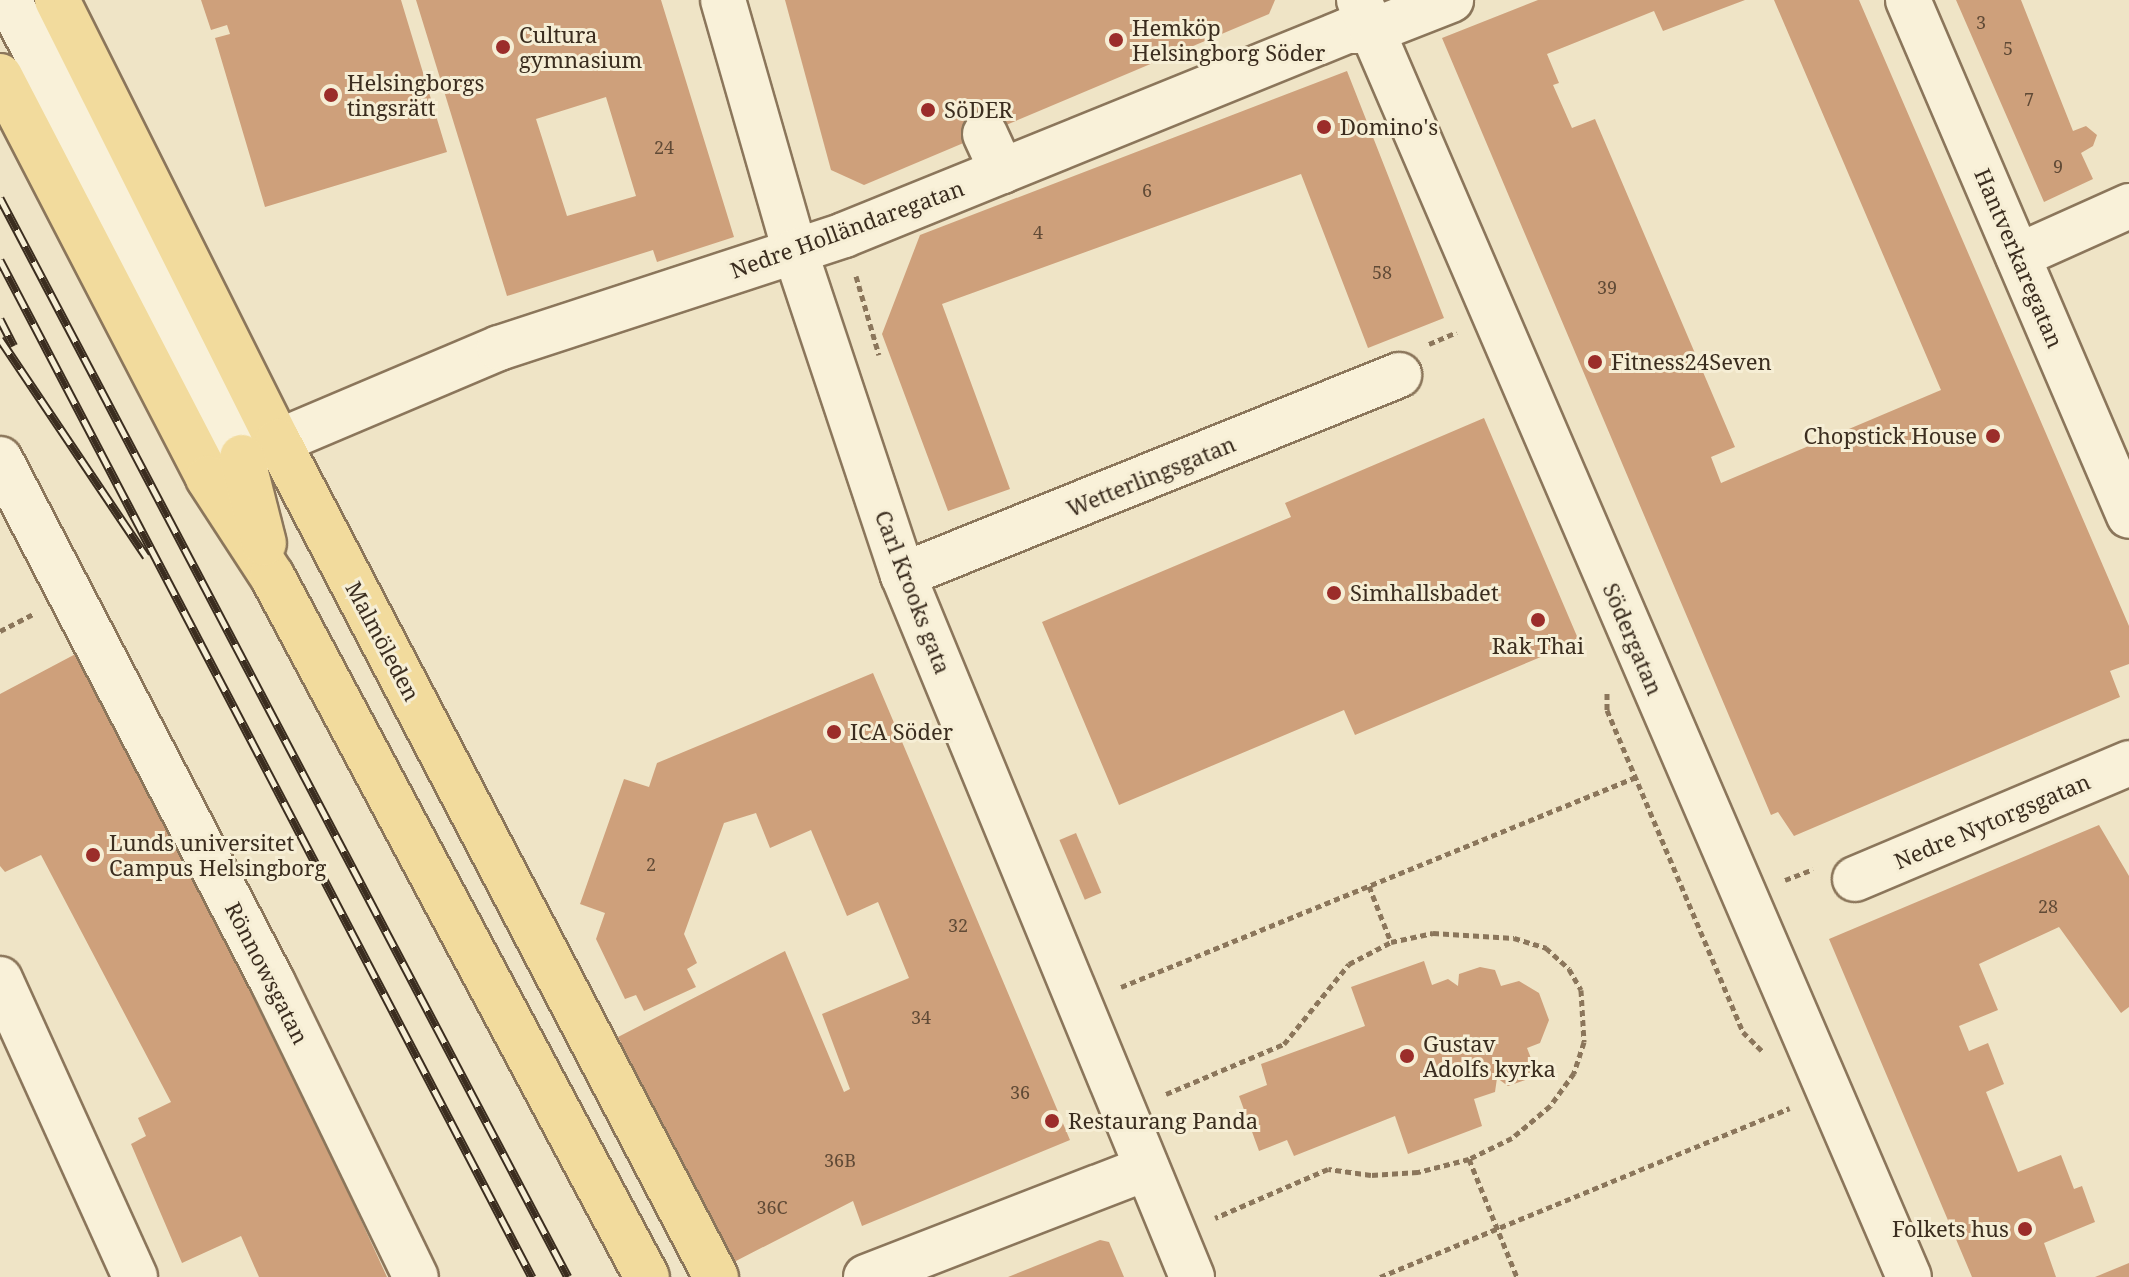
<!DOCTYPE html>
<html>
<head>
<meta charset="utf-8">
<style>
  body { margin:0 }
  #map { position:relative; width:2129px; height:1277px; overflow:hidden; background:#efe4c6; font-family:"Noto Serif",serif }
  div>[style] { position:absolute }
  .building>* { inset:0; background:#cea07b; transform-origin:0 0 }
  .path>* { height:5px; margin-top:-2.5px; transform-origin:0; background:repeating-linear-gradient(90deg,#8b765b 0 6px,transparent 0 10px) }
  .roads { filter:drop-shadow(2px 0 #8b765b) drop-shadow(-2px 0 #8b765b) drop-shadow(0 2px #8b765b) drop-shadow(0 -2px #8b765b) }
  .minor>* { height:44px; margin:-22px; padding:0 22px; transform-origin:22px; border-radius:22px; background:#f9f1d9 }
  .major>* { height:44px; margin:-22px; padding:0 22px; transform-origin:22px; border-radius:22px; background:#f2db9d }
  .rail>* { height:9px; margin-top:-4.5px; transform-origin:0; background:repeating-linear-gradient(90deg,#f6eed5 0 18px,#3b2d1f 0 36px); box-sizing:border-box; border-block:2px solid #3b2d1f }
  .dots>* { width:22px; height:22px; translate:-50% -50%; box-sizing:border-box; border:4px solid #f6eed5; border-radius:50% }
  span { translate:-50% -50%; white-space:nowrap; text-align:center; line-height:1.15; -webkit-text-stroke:6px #f6eed5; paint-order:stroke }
  .number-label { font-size:18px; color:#604a36 }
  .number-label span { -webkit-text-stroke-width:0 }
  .poi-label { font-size:22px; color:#3b2d1f }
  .left { translate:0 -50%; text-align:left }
  .right { translate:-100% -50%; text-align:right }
  .street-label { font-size:22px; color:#3b2d1f }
</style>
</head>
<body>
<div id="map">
  <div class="building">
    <i style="clip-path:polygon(201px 0,401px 0,447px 152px,265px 207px,215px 38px,230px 34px,227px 25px,211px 30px)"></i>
    <i style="clip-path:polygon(evenodd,416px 0,661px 0,734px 237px,657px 262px,653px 250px,507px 296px,416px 0,606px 97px,636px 196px,567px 216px,536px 119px,606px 97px)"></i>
    <i style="clip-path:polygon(785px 0,1275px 0,1269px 14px,864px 185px,831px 170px)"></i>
    <i style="clip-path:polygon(1538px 0,1745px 0,1663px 31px,1654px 11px,1547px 54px,1559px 83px,1553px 85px,1572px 128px,1595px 119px,1735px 447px,1711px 457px,1721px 483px,1941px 390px,1774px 0,1859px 0,2129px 626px,2129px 664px,2110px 671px,2120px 697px,1794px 836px,1778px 812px,1771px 815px,1442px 38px)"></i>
    <i style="clip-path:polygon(1956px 0,2021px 0,2073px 131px,2086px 126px,2097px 135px,2093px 146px,2081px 153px,2093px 179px,2044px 202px)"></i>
    <i style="clip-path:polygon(1347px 71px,1444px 318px,1368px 348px,1301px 174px,942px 304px,1010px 489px,948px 511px,882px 334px,920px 235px)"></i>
    <i style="clip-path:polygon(1484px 418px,1579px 641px,1355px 735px,1344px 710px,1119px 805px,1042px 622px,1291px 517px,1285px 503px)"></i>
    <i style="clip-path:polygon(85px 649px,303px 1094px,387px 1277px,259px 1277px,241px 1236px,182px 1263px,131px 1144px,146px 1136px,138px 1118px,171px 1102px,41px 855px,5px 872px,0 866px,0 694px)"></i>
    <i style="clip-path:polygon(873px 673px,1070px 1140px,862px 1226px,853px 1201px,734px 1262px,618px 1037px,785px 951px,844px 1092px,850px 1089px,822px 1014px,909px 978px,878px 902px,847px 916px,811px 830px,770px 848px,756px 813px,724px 823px,684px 934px,697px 963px,687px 969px,696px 987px,644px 1011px,636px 995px,625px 999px,596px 939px,605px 913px,580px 904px,624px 779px,649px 787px,657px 763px)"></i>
    <i style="clip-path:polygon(2099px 825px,2129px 876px,2129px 1007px,2121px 1013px,2059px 927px,1979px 964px,1998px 1010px,1959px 1026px,1969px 1051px,1988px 1043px,2004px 1084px,1986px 1092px,2018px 1172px,2061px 1155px,2074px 1189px,2082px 1186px,2095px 1222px,2044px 1243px,2056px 1277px,1972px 1277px,1829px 939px)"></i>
    <i style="left:1076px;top:833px;width:65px;height:18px;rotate:67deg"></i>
    <i style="clip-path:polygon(1424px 961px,1432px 985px,1448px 979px,1458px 986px,1459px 974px,1480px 967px,1495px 970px,1501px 986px,1519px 981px,1539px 993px,1549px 1020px,1540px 1043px,1527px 1048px,1534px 1066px,1528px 1079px,1508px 1086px,1497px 1078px,1495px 1092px,1474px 1099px,1482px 1126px,1408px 1154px,1395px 1116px,1294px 1156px,1287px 1140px,1259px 1151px,1239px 1096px,1267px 1085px,1261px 1064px,1365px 1026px,1351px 987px)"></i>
    <i style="clip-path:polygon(1100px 1240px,1109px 1242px,1124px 1277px,1008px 1277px)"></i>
    <i style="clip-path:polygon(2129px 1263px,2129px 1277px,2095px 1277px)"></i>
  </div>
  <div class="path">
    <i style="left:856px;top:276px;width:82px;rotate:73.8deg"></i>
    <i style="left:1429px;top:344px;width:30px;rotate:-23deg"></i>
    <i style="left:0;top:631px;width:39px;rotate:-27deg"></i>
    <i style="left:1607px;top:693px;width:17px;rotate:90deg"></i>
    <i style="left:1607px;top:710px;width:350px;rotate:67.1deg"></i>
    <i style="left:1743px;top:1032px;width:27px;rotate:45deg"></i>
    <i style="left:1785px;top:880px;width:30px;rotate:-21deg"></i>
    <i style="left:1369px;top:886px;width:60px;rotate:68.6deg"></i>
    <i style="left:1121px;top:987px;width:556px;rotate:-22.18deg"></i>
    <i style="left:1166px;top:1094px;width:128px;rotate:-23deg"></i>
    <i style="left:1284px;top:1044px;width:103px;rotate:-50.9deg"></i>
    <i style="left:1349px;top:964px;width:47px;rotate:-27.6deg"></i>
    <i style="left:1391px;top:942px;width:43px;rotate:-12.1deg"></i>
    <i style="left:1433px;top:933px;width:81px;rotate:3.5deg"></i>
    <i style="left:1514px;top:938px;width:34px;rotate:17deg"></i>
    <i style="left:1546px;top:948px;width:31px;rotate:42deg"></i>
    <i style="left:1569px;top:969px;width:24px;rotate:60deg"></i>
    <i style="left:1581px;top:990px;width:52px;rotate:86.7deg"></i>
    <i style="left:1584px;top:1042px;width:33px;rotate:108deg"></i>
    <i style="left:1574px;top:1073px;width:41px;rotate:126deg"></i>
    <i style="left:1550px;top:1106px;width:50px;rotate:139.9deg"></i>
    <i style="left:1512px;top:1138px;width:48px;rotate:154deg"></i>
    <i style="left:1469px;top:1159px;width:53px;rotate:165.7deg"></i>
    <i style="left:1418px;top:1172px;width:47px;rotate:176.3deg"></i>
    <i style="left:1371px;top:1175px;width:43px;rotate:-172.1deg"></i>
    <i style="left:1328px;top:1169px;width:123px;rotate:156.6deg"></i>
    <i style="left:1469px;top:1159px;width:127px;rotate:67.9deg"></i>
    <i style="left:1380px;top:1277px;width:443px;rotate:-22.4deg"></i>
  </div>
  <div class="roads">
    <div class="minor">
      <i style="left:9px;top:0;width:513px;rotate:62.99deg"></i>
      <i style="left:242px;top:457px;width:279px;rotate:-23deg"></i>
      <i style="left:499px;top:348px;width:363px;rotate:-18.1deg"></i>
      <i style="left:844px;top:235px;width:543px;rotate:-22.08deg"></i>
      <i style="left:1347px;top:31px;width:25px"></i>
      <i style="left:1372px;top:31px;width:85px;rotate:-21.4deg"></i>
      <i style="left:723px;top:0;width:261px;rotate:74deg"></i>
      <i style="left:795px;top:251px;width:342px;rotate:71.6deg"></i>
      <i style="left:903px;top:575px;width:759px;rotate:67.62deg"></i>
      <i style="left:1359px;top:0;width:1390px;rotate:66.7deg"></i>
      <i style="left:1908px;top:0;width:561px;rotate:66.81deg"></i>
      <i style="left:985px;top:134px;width:41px;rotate:65.3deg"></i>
      <i style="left:2018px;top:256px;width:122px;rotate:-24.2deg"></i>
      <i style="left:0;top:459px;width:591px;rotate:62.48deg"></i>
      <i style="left:273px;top:983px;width:327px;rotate:64.1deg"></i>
      <i style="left:903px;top:575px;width:535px;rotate:-21.96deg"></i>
      <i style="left:1855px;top:879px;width:298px;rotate:-22.9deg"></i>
      <i style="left:0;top:979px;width:327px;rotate:65.6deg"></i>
      <i style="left:866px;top:1277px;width:301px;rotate:-21.2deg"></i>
    </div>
    <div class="major">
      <i style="left:57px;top:0;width:493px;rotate:63.4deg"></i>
      <i style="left:278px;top:441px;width:944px;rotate:62.35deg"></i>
      <i style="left:0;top:76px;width:453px;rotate:62.6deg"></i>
      <i style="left:208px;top:478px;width:117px;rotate:56.9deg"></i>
      <i style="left:272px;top:576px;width:795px;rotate:61.86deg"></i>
      <i style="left:242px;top:457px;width:89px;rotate:75.7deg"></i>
    </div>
  </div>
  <div class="rail">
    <i style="left:0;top:198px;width:1219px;rotate:62.24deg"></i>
    <i style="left:0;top:260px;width:1148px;rotate:62.39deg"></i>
    <i style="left:0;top:319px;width:30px;rotate:63deg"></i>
    <i style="left:0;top:339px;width:262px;rotate:56.1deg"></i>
  </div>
  <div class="dots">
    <i style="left:1116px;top:40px;background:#9b2d2a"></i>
    <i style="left:503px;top:47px;background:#9b2d2a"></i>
    <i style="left:331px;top:95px;background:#9b2d2a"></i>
    <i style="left:928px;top:110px;background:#9b2d2a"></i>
    <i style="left:1324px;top:127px;background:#9b2d2a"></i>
    <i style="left:1595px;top:362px;background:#9b2d2a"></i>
    <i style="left:1993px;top:436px;background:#9b2d2a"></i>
    <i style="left:1334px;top:593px;background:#9b2d2a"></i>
    <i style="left:1538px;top:620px;background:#9b2d2a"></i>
    <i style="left:834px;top:732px;background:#9b2d2a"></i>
    <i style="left:93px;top:855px;background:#9b2d2a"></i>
    <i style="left:1407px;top:1056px;background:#9b2d2a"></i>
    <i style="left:1052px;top:1121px;background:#9b2d2a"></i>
    <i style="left:2025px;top:1229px;background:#9b2d2a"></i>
  </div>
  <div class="number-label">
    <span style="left:1981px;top:22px">3</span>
    <span style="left:2008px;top:48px">5</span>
    <span style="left:2029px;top:99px">7</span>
    <span style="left:664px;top:147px">24</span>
    <span style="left:2058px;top:166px">9</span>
    <span style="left:1147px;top:190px">6</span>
    <span style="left:1038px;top:232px">4</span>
    <span style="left:1382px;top:272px">58</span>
    <span style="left:1607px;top:287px">39</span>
    <span style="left:651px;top:864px">2</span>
    <span style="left:2048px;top:906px">28</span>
    <span style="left:958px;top:925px">32</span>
    <span style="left:921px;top:1017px">34</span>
    <span style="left:1020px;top:1092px">36</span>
    <span style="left:840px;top:1160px">36B</span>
    <span style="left:772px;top:1207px">36C</span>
  </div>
  <div class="poi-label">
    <span class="left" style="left:1132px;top:40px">Hemköp<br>Helsingborg Söder</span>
    <span class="left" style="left:519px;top:47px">Cultura<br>gymnasium</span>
    <span class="left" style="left:347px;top:95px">Helsingborgs<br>tingsrätt</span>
    <span class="left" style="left:944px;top:110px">SöDER</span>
    <span class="left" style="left:1340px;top:127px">Domino's</span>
    <span class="left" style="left:1611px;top:362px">Fitness24Seven</span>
    <span class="right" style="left:1977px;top:436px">Chopstick House</span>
    <span class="left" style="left:1350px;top:593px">Simhallsbadet</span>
    <span style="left:1538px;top:646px">Rak Thai</span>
    <span class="left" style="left:850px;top:732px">ICA Söder</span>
    <span class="left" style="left:109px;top:855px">Lunds universitet<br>Campus Helsingborg</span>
    <span class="left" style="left:1423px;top:1056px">Gustav<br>Adolfs kyrka</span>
    <span class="left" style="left:1068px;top:1121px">Restaurang Panda</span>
    <span class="right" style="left:2009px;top:1229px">Folkets hus</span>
  </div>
  <div class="street-label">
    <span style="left:847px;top:229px;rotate:-20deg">Nedre Holländaregatan</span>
    <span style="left:2019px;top:258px;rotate:67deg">Hantverkaregatan</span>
    <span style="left:1151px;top:476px;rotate:-22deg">Wetterlingsgatan</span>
    <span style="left:913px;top:592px;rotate:69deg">Carl Krooks gata</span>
    <span style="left:1633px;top:639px;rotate:67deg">Södergatan</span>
    <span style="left:383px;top:641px;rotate:62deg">Malmöleden</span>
    <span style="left:1992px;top:821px;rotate:-23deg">Nedre Nytorgsgatan</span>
    <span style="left:267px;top:973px;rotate:63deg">Rönnowsgatan</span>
  </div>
</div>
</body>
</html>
